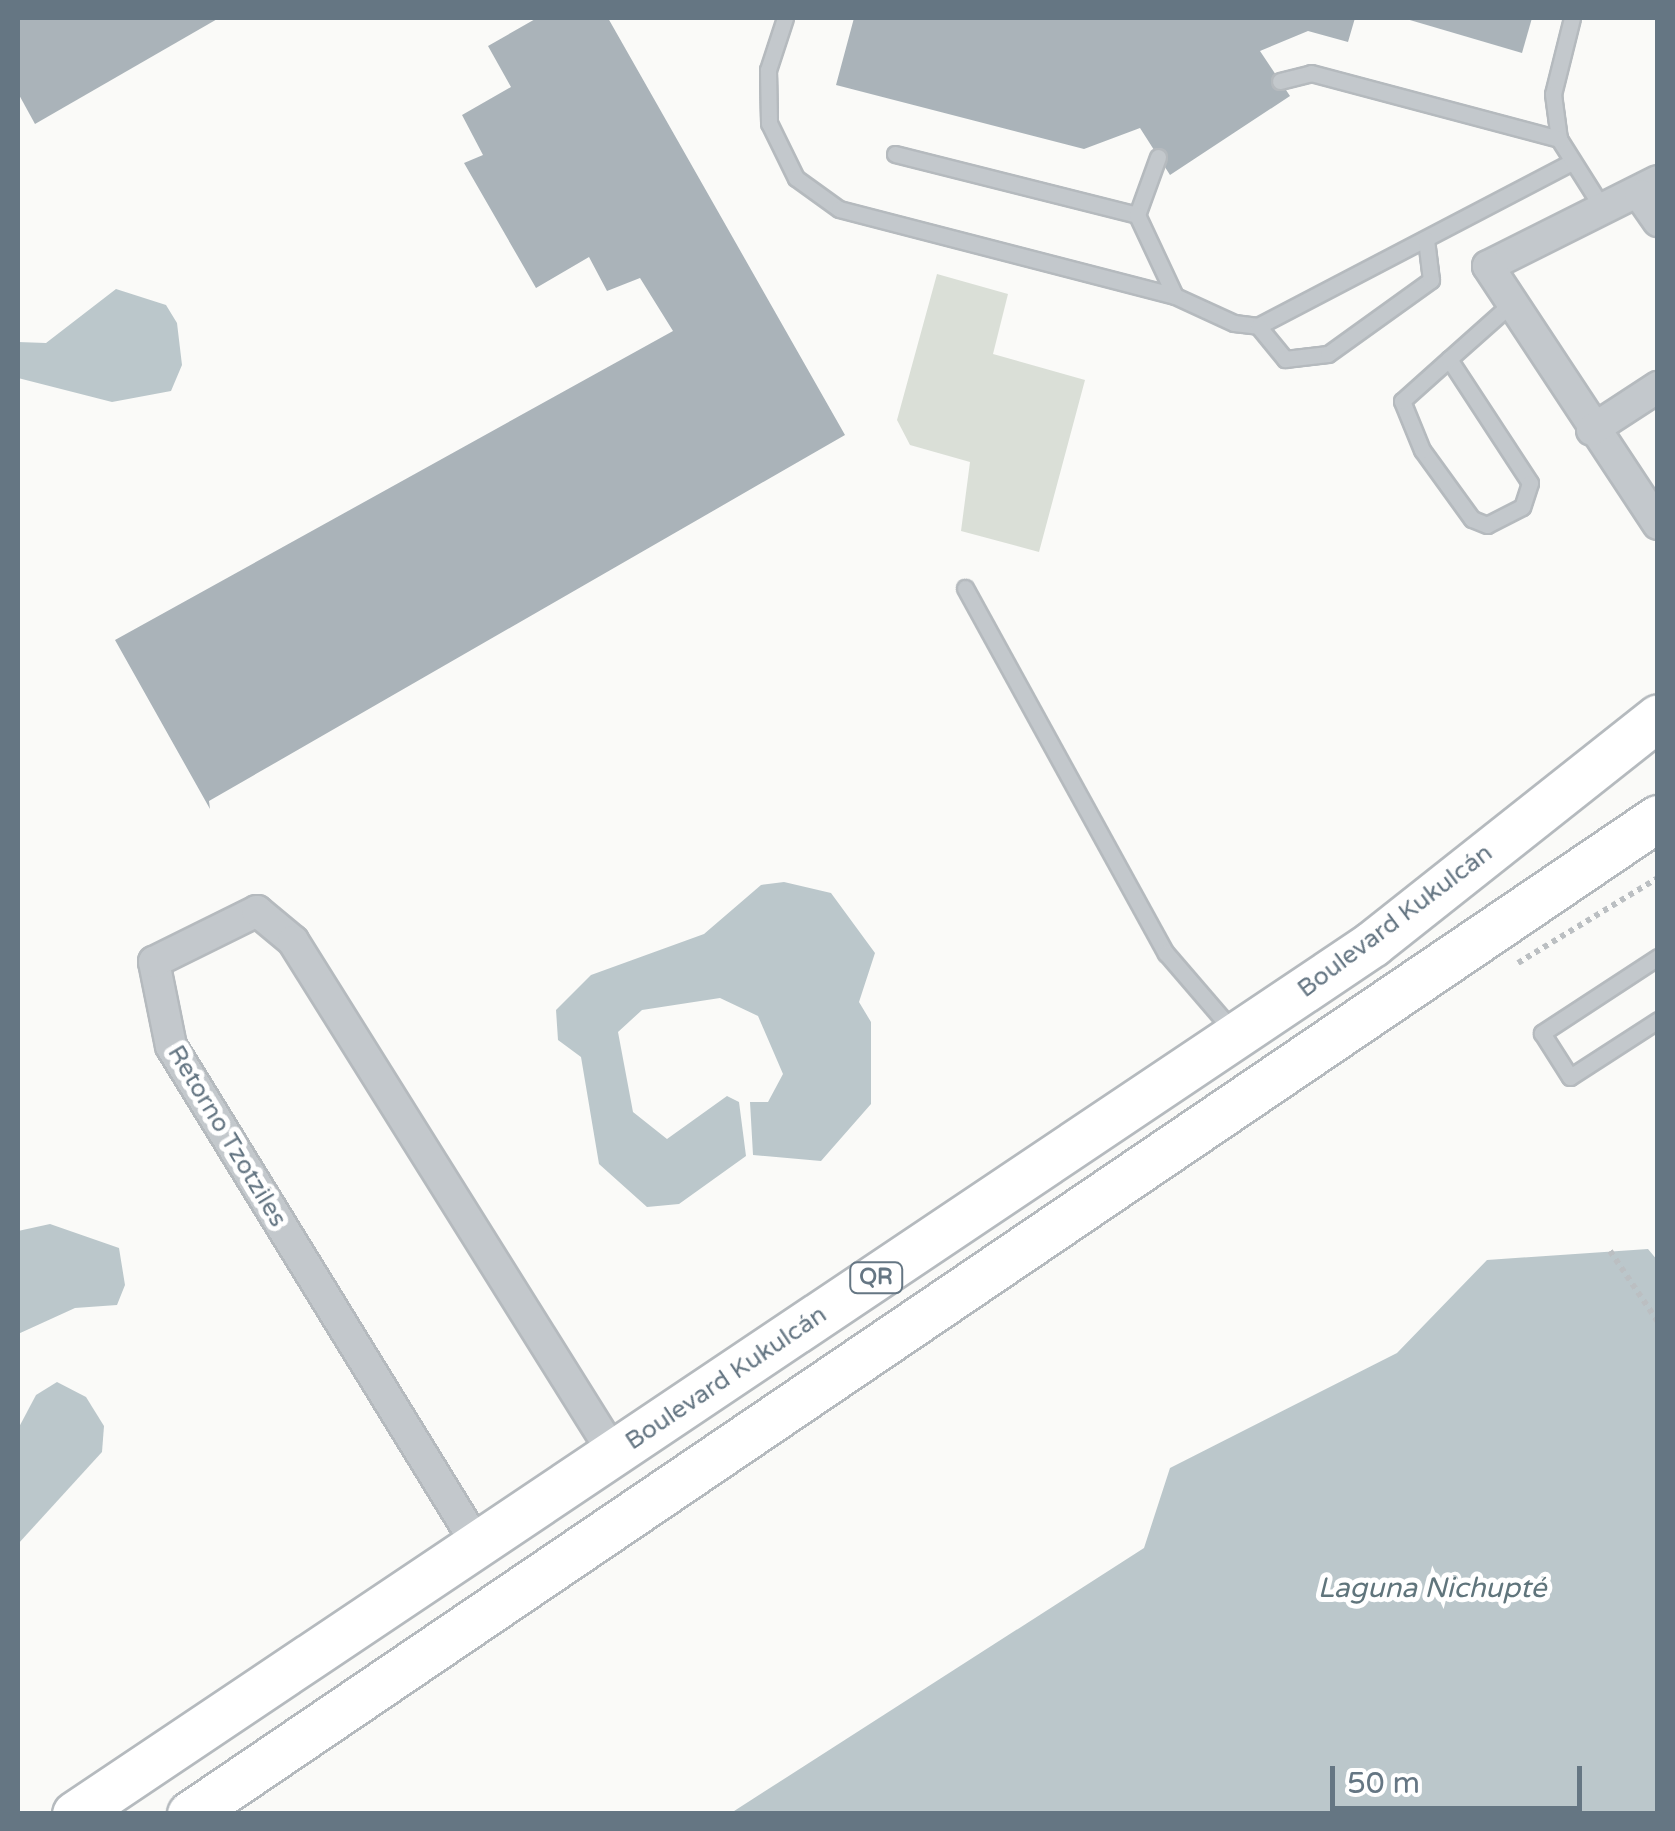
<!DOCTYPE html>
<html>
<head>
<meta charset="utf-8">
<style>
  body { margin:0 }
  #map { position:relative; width:1675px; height:1831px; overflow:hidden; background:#fafaf8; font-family:"Varela Round",sans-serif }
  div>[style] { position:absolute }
  .green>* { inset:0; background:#dadfd7 }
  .water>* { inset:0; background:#bbc7cb }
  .building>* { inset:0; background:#aab3b9 }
  .path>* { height:6px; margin-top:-3px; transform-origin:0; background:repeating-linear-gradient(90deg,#bbbfc2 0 5px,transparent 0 10px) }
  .roads { filter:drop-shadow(2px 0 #b5babe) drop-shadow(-2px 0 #b5babe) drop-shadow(0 2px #b5babe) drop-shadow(0 -2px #b5babe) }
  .service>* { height:15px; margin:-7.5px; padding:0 7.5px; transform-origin:7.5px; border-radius:7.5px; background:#c3c8cc }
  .minor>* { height:30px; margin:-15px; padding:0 15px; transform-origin:15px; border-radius:15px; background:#c3c8cc }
  .primary>* { height:45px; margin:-22.5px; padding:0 22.5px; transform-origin:22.5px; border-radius:22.5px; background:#fff }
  span { translate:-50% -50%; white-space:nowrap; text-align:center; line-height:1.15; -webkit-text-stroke:10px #fff; paint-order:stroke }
  .shield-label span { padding:2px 8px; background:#fff; border:2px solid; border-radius:8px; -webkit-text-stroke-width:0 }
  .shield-label { font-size:22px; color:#657683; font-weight:700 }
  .street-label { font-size:25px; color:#657683 }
  .water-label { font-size:28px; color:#60757c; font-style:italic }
  .frame { position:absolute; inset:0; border:20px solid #657683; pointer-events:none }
  .scale { position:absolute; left:1330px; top:1766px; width:252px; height:45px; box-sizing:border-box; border:5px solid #657683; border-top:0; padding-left:12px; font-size:30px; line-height:35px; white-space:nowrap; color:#657683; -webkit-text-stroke:8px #fff; paint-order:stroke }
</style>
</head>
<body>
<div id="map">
  <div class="green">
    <i style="clip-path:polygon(937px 274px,1008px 294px,993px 354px,1085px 380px,1039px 552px,961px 531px,970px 462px,910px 445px,897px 420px)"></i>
  </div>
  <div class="water">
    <i style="clip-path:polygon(116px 289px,166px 305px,177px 323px,182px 365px,171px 391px,112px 402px,18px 378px,18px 342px,46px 343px)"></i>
    <i style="clip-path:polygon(784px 882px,831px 893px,875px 953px,859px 1002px,871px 1022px,871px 1104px,821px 1161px,753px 1155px,750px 1102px,768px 1102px,783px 1074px,758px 1016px,720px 998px,642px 1010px,618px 1032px,633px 1112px,667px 1139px,727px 1096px,739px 1102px,746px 1156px,679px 1204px,647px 1207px,599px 1164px,581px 1057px,558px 1040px,556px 1010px,591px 975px,704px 934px,761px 885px)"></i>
    <i style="clip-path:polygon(50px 1224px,119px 1248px,125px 1285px,117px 1305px,75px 1308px,18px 1334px,18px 1231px)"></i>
    <i style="clip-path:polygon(1648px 1249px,1658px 1261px,1657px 1813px,731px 1813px,1144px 1548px,1170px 1468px,1397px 1353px,1487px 1260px)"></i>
    <i style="clip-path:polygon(57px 1382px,86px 1397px,104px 1426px,102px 1452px,18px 1544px,18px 1429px,36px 1395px)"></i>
  </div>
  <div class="building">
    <i style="clip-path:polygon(18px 18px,219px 18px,35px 124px,18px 93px)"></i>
    <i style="clip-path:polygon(537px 18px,608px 18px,845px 435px,209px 801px,210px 809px,115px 640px,673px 331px,640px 278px,607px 291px,589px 257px,536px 288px,464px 163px,483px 155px,462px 115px,511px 87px,488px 46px)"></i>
    <i style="clip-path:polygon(854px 18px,1355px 18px,1348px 42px,1308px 31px,1260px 51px,1290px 96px,1170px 175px,1140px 128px,1084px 149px,836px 85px)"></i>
    <i style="clip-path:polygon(1403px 18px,1532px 18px,1522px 53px)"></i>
  </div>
  <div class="path">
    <i style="left:1518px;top:963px;width:164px;rotate:-31.3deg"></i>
    <i style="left:1610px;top:1251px;width:86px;rotate:55.9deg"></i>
  </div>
  <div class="roads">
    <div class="service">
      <i style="left:785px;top:18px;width:55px;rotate:108.1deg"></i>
      <i style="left:768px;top:70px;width:53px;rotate:88.9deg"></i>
      <i style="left:769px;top:123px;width:61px;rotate:63.9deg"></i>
      <i style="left:796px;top:178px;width:53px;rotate:35.8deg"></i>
      <i style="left:839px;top:209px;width:347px;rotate:14.5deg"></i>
      <i style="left:1175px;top:296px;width:65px;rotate:24.6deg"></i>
      <i style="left:1234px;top:323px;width:24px;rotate:7deg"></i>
      <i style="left:1258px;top:326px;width:354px;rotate:-27.6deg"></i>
      <i style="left:1572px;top:18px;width:78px;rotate:104deg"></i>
      <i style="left:1553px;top:94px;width:45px;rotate:82.4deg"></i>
      <i style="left:1559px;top:139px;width:86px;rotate:57.8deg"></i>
      <i style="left:1280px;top:81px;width:32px;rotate:-14deg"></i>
      <i style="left:1311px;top:73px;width:257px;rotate:14.9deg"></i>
      <i style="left:895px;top:154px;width:250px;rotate:14.1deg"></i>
      <i style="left:1158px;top:157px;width:62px;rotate:109.9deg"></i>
      <i style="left:1137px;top:215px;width:89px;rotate:64.9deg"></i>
      <i style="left:1258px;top:326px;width:43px;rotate:50.7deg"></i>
      <i style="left:1285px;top:359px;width:43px;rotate:-6.6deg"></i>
      <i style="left:1328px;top:354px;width:127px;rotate:-35.7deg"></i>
      <i style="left:1431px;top:280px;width:41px;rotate:-97deg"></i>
      <i style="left:1449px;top:359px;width:148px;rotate:56.8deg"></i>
      <i style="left:1530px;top:483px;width:25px;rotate:108deg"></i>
      <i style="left:1522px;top:507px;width:39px;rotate:153deg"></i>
      <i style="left:1487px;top:525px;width:16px;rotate:-158deg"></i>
      <i style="left:1472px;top:519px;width:85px;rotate:-125.9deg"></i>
      <i style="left:1422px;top:450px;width:53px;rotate:-112.2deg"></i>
      <i style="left:1402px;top:401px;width:63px;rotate:-41.8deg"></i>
      <i style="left:1449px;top:359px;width:84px;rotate:-41.6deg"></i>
      <i style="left:965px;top:588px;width:417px;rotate:61.2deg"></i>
      <i style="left:1166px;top:953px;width:104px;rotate:49.3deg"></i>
      <i style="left:1658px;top:957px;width:139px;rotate:146.8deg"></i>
      <i style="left:1542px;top:1033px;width:52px;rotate:57.5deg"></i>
      <i style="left:1570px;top:1077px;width:105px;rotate:-32.9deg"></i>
    </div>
    <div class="minor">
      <i style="left:1658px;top:181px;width:190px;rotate:153.4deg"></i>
      <i style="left:1488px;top:266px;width:309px;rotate:56.6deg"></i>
      <i style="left:1640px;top:195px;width:32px;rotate:55deg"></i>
      <i style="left:1592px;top:430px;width:79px;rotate:-33.1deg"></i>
      <i style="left:477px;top:1544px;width:584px;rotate:-121.57deg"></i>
      <i style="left:171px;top:1046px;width:86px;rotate:-101.4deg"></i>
      <i style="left:154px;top:962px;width:115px;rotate:-26.3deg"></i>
      <i style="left:257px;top:911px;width:47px;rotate:39.8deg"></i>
      <i style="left:293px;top:941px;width:605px;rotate:57.96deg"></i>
    </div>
    <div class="primary">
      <i style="left:75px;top:1814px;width:1562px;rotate:-33.85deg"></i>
      <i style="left:1372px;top:944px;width:365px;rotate:-38.4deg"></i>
      <i style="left:190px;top:1814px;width:1774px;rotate:-34.16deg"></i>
    </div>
  </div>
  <div class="shield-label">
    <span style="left:876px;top:1278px">QR</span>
  </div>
  <div class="street-label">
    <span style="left:1395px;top:921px;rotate:-37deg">Boulevard Kukulcán</span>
    <span style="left:227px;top:1136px;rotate:59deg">Retorno Tzotziles</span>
    <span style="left:726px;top:1378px;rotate:-34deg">Boulevard Kukulcán</span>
  </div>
  <div class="water-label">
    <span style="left:1432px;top:1588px">Laguna Nichupté</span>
  </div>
  <div class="frame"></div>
  <div class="scale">50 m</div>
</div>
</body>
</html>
